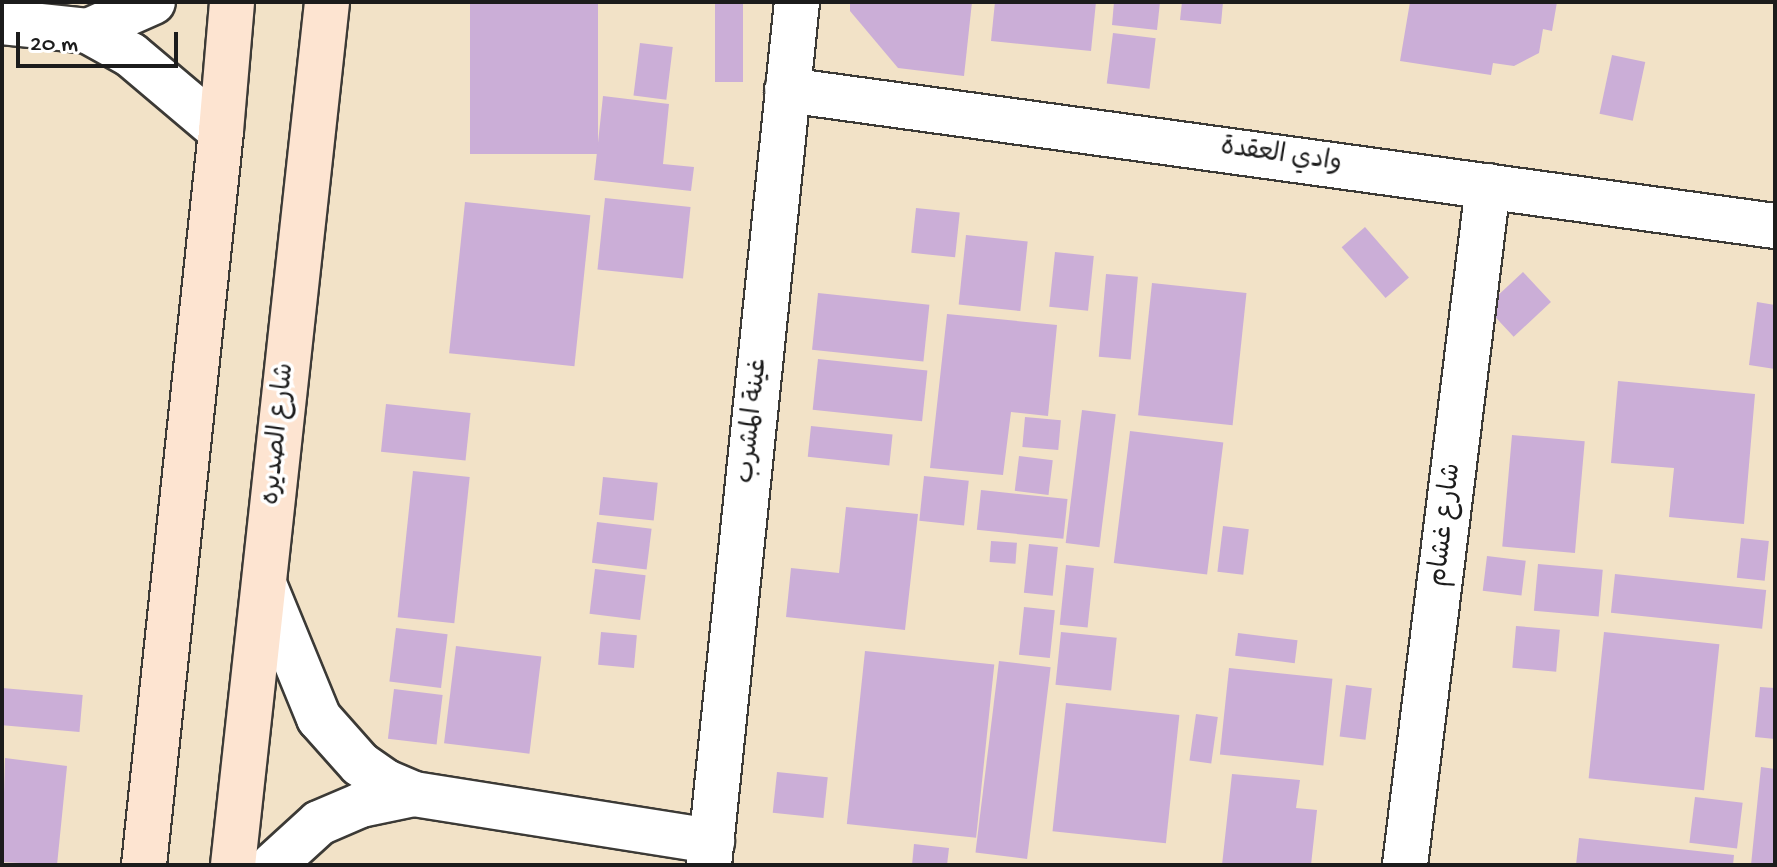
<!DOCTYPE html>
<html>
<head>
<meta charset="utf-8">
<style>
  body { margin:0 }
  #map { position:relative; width:1777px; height:867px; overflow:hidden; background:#f2e2c7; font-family:"Gochi Hand","Playpen Sans Arabic",sans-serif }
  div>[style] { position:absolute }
  .building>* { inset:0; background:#cbaed7; transform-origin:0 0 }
  .roads { filter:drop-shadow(2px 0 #3c3a36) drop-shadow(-2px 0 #3c3a36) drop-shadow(0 2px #3c3a36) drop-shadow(0 -2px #3c3a36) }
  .minor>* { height:44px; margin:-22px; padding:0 22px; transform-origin:22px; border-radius:22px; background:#fff }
  .secondary>* { height:44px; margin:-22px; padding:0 22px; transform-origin:22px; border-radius:22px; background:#fde4d1 }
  span { translate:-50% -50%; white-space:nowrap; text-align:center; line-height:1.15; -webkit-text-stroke:7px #fff; paint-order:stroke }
  .street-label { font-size:26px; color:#1c1c1c }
  .frame { position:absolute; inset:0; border:4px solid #1c1c1c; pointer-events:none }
  .scale { position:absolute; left:16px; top:32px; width:162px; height:36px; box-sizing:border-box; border:4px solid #1c1c1c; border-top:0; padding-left:10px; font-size:24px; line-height:28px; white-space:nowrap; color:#1c1c1c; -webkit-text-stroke:6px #fff; paint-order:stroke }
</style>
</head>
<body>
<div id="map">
  <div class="building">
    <i style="left:470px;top:2px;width:128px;height:152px"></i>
    <i style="left:715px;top:2px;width:28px;height:80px"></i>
    <i style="clip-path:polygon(850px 2px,972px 2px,964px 76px,898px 68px,850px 11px)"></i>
    <i style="clip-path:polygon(995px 2px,1096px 2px,1091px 51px,991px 41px)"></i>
    <i style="clip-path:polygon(1114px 2px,1160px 2px,1157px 30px,1112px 25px)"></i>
    <i style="clip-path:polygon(1182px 2px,1223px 2px,1221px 24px,1180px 20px)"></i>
    <i style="clip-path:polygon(1410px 2px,1557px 2px,1552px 31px,1543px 29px,1539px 53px,1514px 66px,1493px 63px,1491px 75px,1400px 61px)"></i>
    <i style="left:1113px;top:33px;width:43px;height:51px;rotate:7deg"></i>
    <i style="left:640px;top:43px;width:33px;height:53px;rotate:7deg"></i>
    <i style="left:1612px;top:55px;width:34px;height:60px;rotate:12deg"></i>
    <i style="clip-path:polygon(603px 96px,669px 104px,663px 164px,694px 167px,691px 191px,594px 180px)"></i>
    <i style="left:605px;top:198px;width:86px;height:72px;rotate:6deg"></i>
    <i style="left:465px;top:202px;width:126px;height:152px;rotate:6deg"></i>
    <i style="left:916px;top:208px;width:44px;height:45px;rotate:6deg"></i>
    <i style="left:1365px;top:227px;width:67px;height:31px;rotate:49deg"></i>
    <i style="left:966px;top:235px;width:62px;height:70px;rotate:6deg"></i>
    <i style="left:1055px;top:252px;width:39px;height:55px;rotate:6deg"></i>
    <i style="left:1523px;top:272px;width:41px;height:51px;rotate:47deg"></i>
    <i style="left:1106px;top:274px;width:32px;height:83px;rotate:5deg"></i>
    <i style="left:1152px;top:283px;width:95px;height:133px;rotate:6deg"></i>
    <i style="left:818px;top:293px;width:112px;height:57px;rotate:6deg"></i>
    <i style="clip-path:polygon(1757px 302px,1775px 305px,1775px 369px,1749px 365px)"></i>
    <i style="clip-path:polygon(947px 314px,1057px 325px,1048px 416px,1011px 412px,1003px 475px,930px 468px)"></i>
    <i style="left:818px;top:359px;width:110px;height:51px;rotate:6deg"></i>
    <i style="clip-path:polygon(1618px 381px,1755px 394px,1744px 524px,1669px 517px,1674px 468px,1611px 463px)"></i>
    <i style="left:386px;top:404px;width:85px;height:48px;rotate:6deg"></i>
    <i style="left:1082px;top:410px;width:34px;height:134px;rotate:7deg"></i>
    <i style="left:1025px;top:417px;width:36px;height:30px;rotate:5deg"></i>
    <i style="left:811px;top:426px;width:82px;height:31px;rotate:6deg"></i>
    <i style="left:1130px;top:431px;width:94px;height:133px;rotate:7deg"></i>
    <i style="left:1512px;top:435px;width:73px;height:112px;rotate:5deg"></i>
    <i style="left:1019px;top:456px;width:34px;height:35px;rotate:7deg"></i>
    <i style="left:413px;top:471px;width:57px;height:147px;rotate:6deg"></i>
    <i style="left:924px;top:476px;width:45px;height:45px;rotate:6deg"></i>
    <i style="left:603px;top:477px;width:55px;height:38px;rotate:6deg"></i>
    <i style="left:981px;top:490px;width:87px;height:40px;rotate:6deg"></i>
    <i style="clip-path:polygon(846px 507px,918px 514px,905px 630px,786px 617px,791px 568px,839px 573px)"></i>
    <i style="left:597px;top:522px;width:55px;height:41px;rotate:7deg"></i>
    <i style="left:1223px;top:526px;width:26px;height:46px;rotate:7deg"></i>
    <i style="left:1741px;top:538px;width:28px;height:40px;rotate:6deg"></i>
    <i style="left:991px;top:541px;width:26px;height:21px;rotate:4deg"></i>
    <i style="left:1029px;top:544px;width:29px;height:49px;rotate:6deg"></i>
    <i style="left:1487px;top:556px;width:39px;height:35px;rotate:7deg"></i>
    <i style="left:1538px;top:564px;width:65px;height:47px;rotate:5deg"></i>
    <i style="left:1066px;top:565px;width:28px;height:60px;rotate:6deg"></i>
    <i style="left:595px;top:569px;width:51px;height:45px;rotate:7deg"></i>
    <i style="left:1615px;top:574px;width:152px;height:39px;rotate:6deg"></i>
    <i style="left:1024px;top:607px;width:31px;height:48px;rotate:6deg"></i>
    <i style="left:1516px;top:626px;width:44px;height:42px;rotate:5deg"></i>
    <i style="left:396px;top:628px;width:52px;height:54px;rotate:7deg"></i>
    <i style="left:601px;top:632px;width:36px;height:33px;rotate:5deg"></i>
    <i style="left:1061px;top:632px;width:56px;height:53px;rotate:6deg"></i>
    <i style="left:1604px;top:632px;width:116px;height:147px;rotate:6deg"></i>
    <i style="left:1238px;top:633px;width:60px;height:23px;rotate:7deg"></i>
    <i style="left:456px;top:646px;width:86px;height:98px;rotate:7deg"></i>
    <i style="left:865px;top:651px;width:130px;height:174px;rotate:6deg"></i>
    <i style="left:999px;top:661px;width:52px;height:193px;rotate:7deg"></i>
    <i style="left:1229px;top:668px;width:104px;height:87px;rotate:6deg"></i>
    <i style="left:1346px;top:685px;width:26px;height:52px;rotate:7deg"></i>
    <i style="clip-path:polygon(1760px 687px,1775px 688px,1775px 739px,1755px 737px)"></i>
    <i style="left:2px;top:688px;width:81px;height:37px;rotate:5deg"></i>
    <i style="left:394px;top:689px;width:49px;height:50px;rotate:7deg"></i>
    <i style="left:1066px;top:703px;width:114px;height:129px;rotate:6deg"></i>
    <i style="left:1196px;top:714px;width:22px;height:47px;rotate:8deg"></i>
    <i style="clip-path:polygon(5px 758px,67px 766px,57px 865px,2px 862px)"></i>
    <i style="clip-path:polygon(1761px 767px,1775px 769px,1775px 865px,1751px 865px)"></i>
    <i style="left:777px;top:772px;width:51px;height:41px;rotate:6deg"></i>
    <i style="clip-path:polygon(1232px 774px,1300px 780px,1296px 808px,1317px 810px,1311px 865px,1222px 865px)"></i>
    <i style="left:1695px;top:797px;width:48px;height:46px;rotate:7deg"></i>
    <i style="clip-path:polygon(1579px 838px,1734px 855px,1733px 865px,1576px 865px)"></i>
    <i style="clip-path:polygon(914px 844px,949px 848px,947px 865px,912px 865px)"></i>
  </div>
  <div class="roads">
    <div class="minor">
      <i style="left:2px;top:22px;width:86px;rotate:6deg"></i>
      <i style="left:88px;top:31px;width:49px;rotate:29.2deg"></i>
      <i style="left:131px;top:55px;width:118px;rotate:40.2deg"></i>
      <i style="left:88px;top:31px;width:71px;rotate:-24deg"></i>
      <i style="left:787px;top:90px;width:997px;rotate:7.84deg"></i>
      <i style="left:264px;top:584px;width:145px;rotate:67.7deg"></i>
      <i style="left:319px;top:718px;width:62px;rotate:48.3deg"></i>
      <i style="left:360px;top:764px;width:32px;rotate:35deg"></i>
      <i style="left:386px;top:782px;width:30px;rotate:23deg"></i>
      <i style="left:414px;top:794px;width:302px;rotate:9deg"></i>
      <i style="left:273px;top:865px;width:62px;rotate:-42.4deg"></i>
      <i style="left:319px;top:823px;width:46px;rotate:-23.2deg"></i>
      <i style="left:361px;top:805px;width:54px;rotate:-11.7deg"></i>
      <i style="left:709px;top:865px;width:867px;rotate:-84.18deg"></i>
      <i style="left:1405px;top:865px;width:684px;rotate:-83.03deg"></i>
    </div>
    <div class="secondary">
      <i style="left:144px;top:865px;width:738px;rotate:-84.01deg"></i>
      <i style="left:221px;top:131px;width:129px;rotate:-85.1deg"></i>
      <i style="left:233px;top:865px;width:868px;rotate:-83.78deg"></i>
    </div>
  </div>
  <div class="street-label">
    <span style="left:1281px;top:157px;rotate:8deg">وادي العقدة</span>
    <span style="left:754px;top:421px;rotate:-84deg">غينة المشرب</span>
    <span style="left:280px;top:434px;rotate:-84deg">شارع الصديره</span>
    <span style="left:1447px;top:525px;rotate:-83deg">شارع غشام</span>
  </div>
  <div class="frame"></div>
  <div class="scale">20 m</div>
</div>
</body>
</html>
